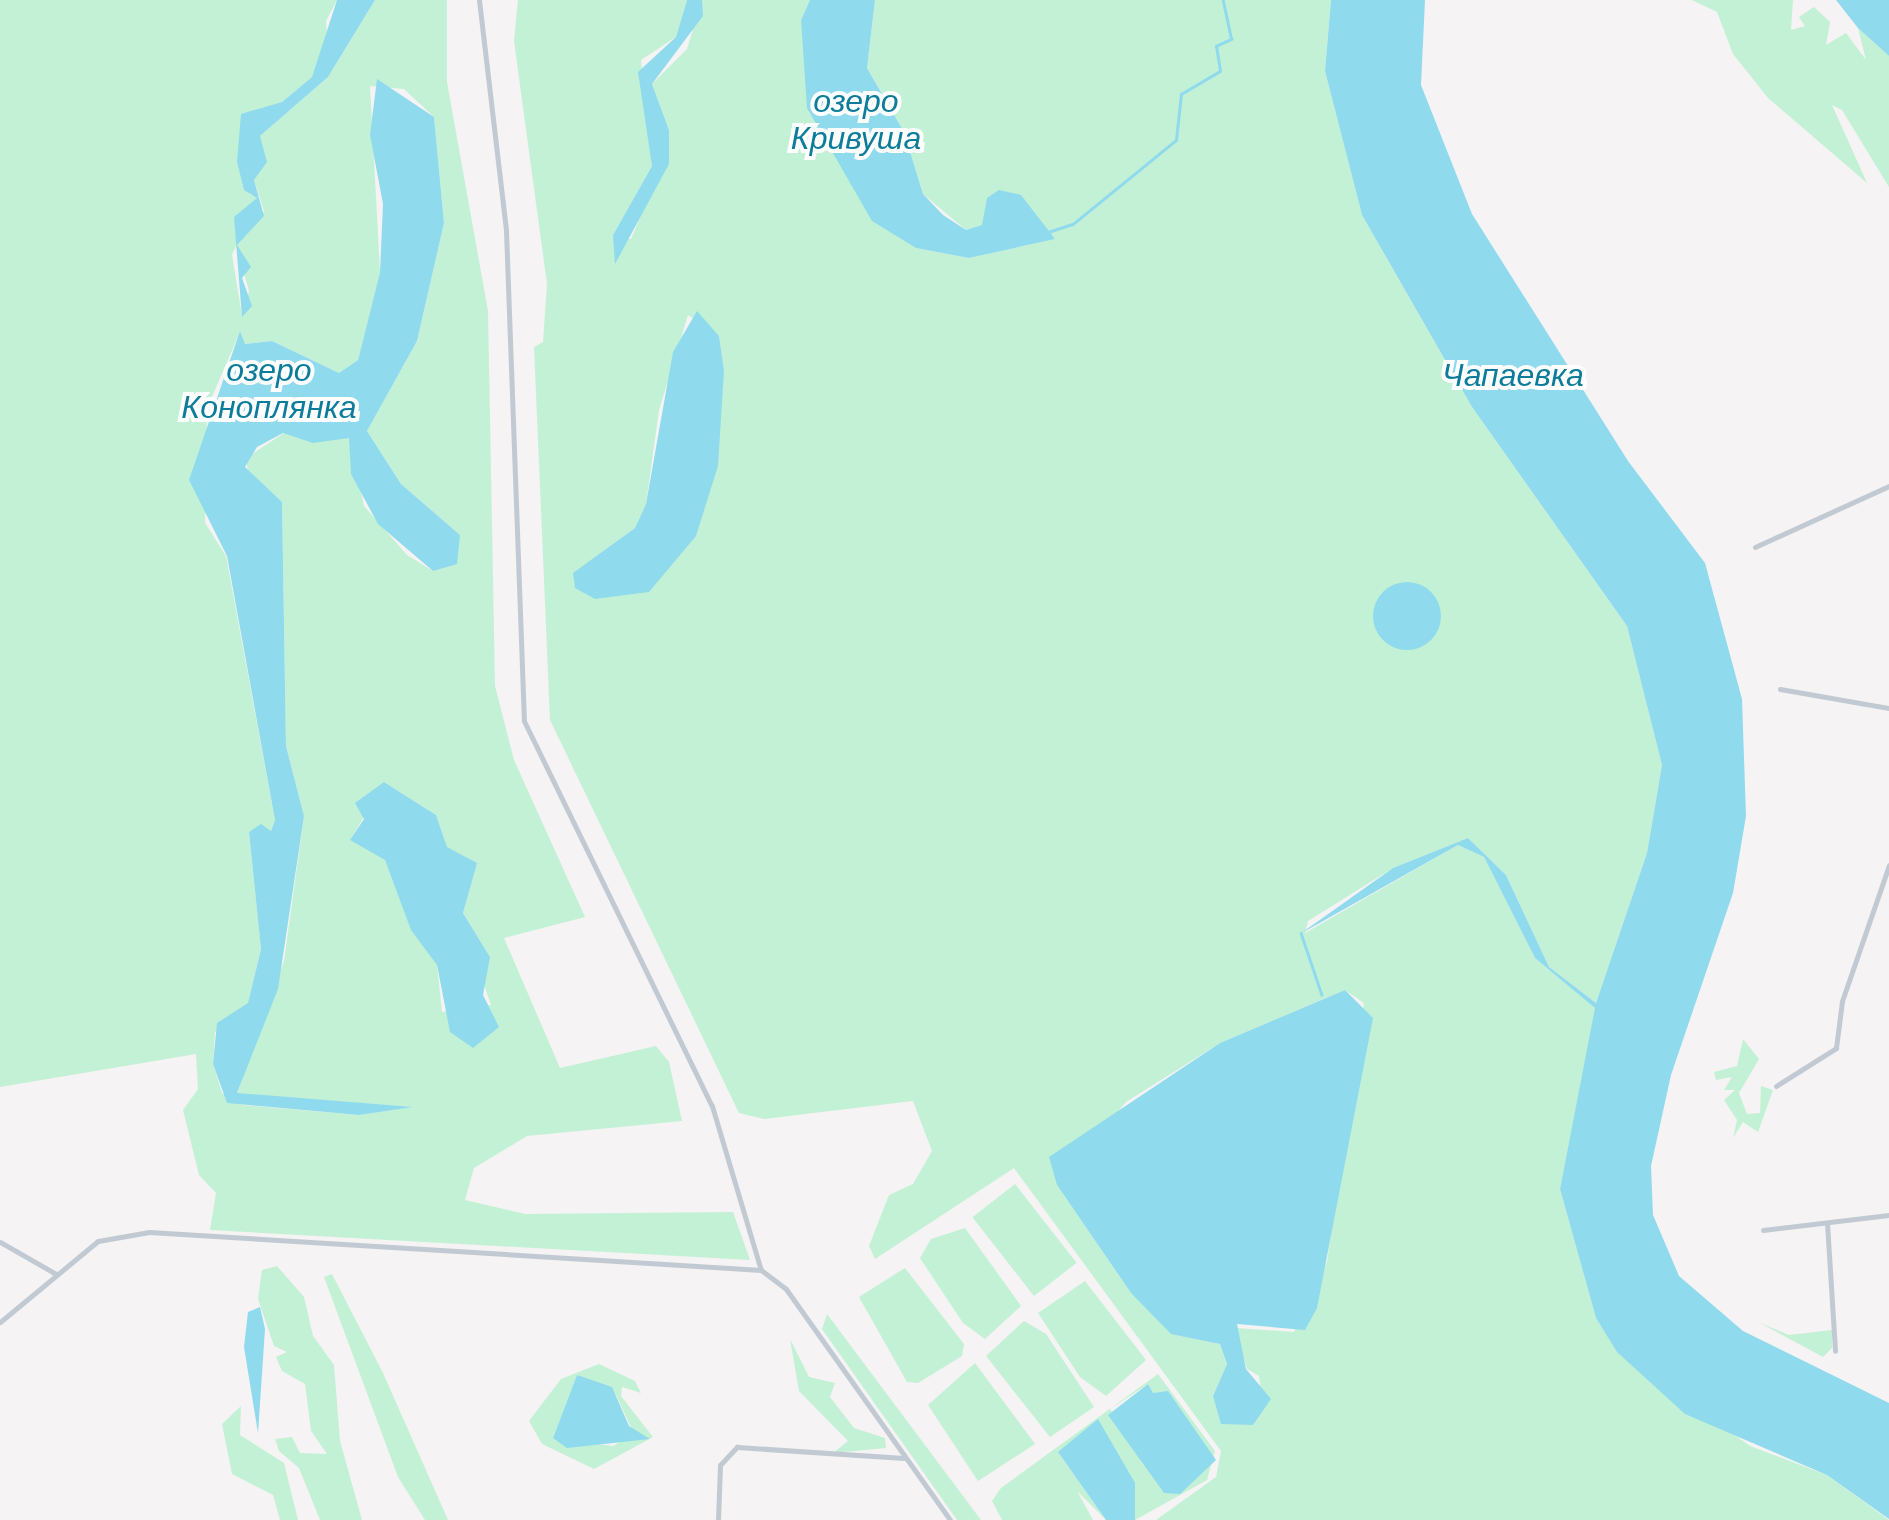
<!DOCTYPE html>
<html>
<head>
<meta charset="utf-8">
<style>
  body { margin:0 }
  #map { position:relative; width:1889px; height:1520px; overflow:hidden; background:#f5f3f3; font-family:Helvetica,sans-serif }
  div>[style] { position:absolute }
  .green>* { inset:0; background:#c3f1d5; transform-origin:0 0 }
  .water>* { inset:0; background:#90daee }
  .round { border-radius:50% }
  .stream>* { height:2.5px; margin:-1.25px; padding:0 1.25px; transform-origin:1.25px; border-radius:1.25px; background:#90daee }
  .minor>* { height:5px; margin:-2.5px; padding:0 2.5px; transform-origin:2.5px; border-radius:2.5px; background:#c1cad2 }
  span { translate:-50% -50%; white-space:nowrap; text-align:center; line-height:1.15; -webkit-text-stroke:8px #fff; paint-order:stroke }
  .water-label { font-size:32px; color:#0c7c9b; font-style:italic }
</style>
</head>
<body>
<div id="map">
  <div class="green">
    <i style="clip-path:polygon(evenodd,0 0,337px 0,326px 21px,328px 49px,312px 77px,282px 102px,245px 114px,249px 194px,257px 197px,232px 255px,242px 316px,249px 291px,236px 245px,264px 211px,254px 180px,260px 136px,328px 77px,375px 0,447px 0,447px 82px,488px 311px,495px 686px,514px 760px,585px 917px,504px 938px,560px 1068px,656px 1046px,669px 1062px,682px 1121px,527px 1136px,474px 1168px,465px 1200px,525px 1214px,733px 1212px,750px 1260px,210px 1230px,216px 1193px,199px 1175px,183px 1110px,198px 1089px,196px 1054px,0 1087px,0 0,370px 86px,404px 89px,434px 117px,444px 223px,417px 341px,367px 431px,401px 484px,460px 535px,433px 571px,407px 555px,364px 506px,350px 437px,284px 433px,246px 458px,248px 472px,282px 502px,286px 746px,304px 816px,284px 961px,237px 1094px,411px 1107px,359px 1115px,242px 1105px,222px 1093px,213px 1064px,215px 1032px,248px 1004px,261px 948px,249px 832px,271px 831px,275px 820px,226px 556px,205px 523px,207px 408px,240px 332px,244px 344px,272px 341px,339px 373px,358px 360px,380px 272px,370px 86px,0 0,384px 782px,436px 815px,447px 848px,476px 864px,463px 913px,490px 957px,482px 979px,491px 1005px,442px 1012px,437px 965px,385px 860px,351px 839px,384px 782px)"></i>
    <i style="clip-path:polygon(evenodd,518px 0,687px 0,676px 37px,641px 60px,652px 166px,613px 235px,631px 239px,646px 203px,669px 130px,652px 84px,687px 49px,702px 0,810px 0,801px 20px,821px 136px,916px 248px,969px 258px,1054px 239px,1020px 195px,987px 199px,983px 225px,966px 230px,923px 194px,904px 132px,867px 68px,875px 0,1331px 0,1325px 71px,1362px 215px,1472px 407px,1627px 626px,1662px 765px,1647px 853px,1596px 1003px,1549px 967px,1506px 875px,1468px 838px,1393px 868px,1308px 921px,1305px 933px,1458px 845px,1484px 857px,1535px 958px,1596px 1008px,1560px 1189px,1596px 1318px,1618px 1352px,1750px 1446px,1827px 1475px,1889px 1520px,1156px 1520px,1216px 1477px,1221px 1451px,1014px 1168px,875px 1259px,869px 1246px,889px 1195px,913px 1184px,932px 1151px,913px 1101px,764px 1119px,739px 1113px,550px 720px,534px 347px,543px 342px,547px 284px,514px 41px,518px 0,688px 315px,719px 336px,724px 370px,696px 536px,575px 588px,574px 573px,635px 528px,646px 504px,659px 410px,688px 315px,518px 0,1345px 990px,1364px 1003px,1327px 1262px,1294px 1332px,1235px 1328px,1247px 1369px,1259px 1376px,1263px 1408px,1253px 1425px,1213px 1396px,1227px 1364px,1220px 1344px,1184px 1336px,1131px 1293px,1057px 1185px,1126px 1102px,1220px 1043px,1345px 990px)"></i>
    <i style="clip-path:polygon(1692px 0,1793px 0,1791px 30px,1805px 26px,1799px 17px,1814px 7px,1830px 22px,1826px 45px,1846px 33px,1866px 60px,1858px 28px,1889px 56px,1889px 187px,1842px 110px,1832px 105px,1867px 183px,1768px 98px,1733px 54px,1717px 12px)"></i>
    <i style="clip-path:polygon(1743px 1039px,1759px 1059px,1739px 1093px,1747px 1114px,1760px 1113px,1761px 1086px,1773px 1090px,1758px 1132px,1743px 1122px,1733px 1138px,1737px 1120px,1724px 1100px,1735px 1090px,1724px 1090px,1732px 1077px,1716px 1080px,1714px 1072px,1737px 1066px)"></i>
    <i style="left:1015px;top:1184px;width:100px;height:54px;rotate:52deg"></i>
    <i style="clip-path:polygon(965px 1228px,1021px 1306px,985px 1339px,963px 1323px,920px 1258px,931px 1239px)"></i>
    <i style="clip-path:polygon(277px 1266px,304px 1297px,313px 1336px,334px 1365px,340px 1441px,362px 1520px,320px 1520px,299px 1468px,279px 1451px,275px 1439px,292px 1437px,300px 1453px,327px 1454px,311px 1431px,305px 1384px,282px 1371px,276px 1357px,287px 1352px,274px 1346px,258px 1299px,262px 1270px)"></i>
    <i style="clip-path:polygon(905px 1268px,964px 1344px,962px 1356px,918px 1383px,907px 1382px,859px 1297px)"></i>
    <i style="clip-path:polygon(332px 1274px,383px 1373px,448px 1520px,425px 1520px,398px 1477px,324px 1277px)"></i>
    <i style="clip-path:polygon(1085px 1281px,1146px 1360px,1106px 1396px,1080px 1377px,1038px 1313px)"></i>
    <i style="clip-path:polygon(827px 1314px,981px 1520px,957px 1520px,822px 1329px)"></i>
    <i style="clip-path:polygon(1024px 1321px,1046px 1334px,1094px 1407px,1050px 1437px,986px 1356px)"></i>
    <i style="clip-path:polygon(1760px 1323px,1789px 1335px,1832px 1330px,1832px 1348px,1823px 1357px)"></i>
    <i style="clip-path:polygon(790px 1339px,809px 1377px,835px 1383px,830px 1397px,854px 1428px,885px 1438px,886px 1448px,833px 1453px,848px 1441px,799px 1391px)"></i>
    <i style="clip-path:polygon(975px 1363px,1035px 1444px,978px 1481px,928px 1405px)"></i>
    <i style="clip-path:polygon(evenodd,599px 1364px,635px 1381px,641px 1393px,622px 1387px,621px 1396px,653px 1437px,594px 1469px,542px 1444px,529px 1421px,561px 1379px,599px 1364px,577px 1375px,616px 1395px,634px 1434px,613px 1446px,553px 1438px,577px 1375px)"></i>
    <i style="clip-path:polygon(evenodd,1158px 1374px,1215px 1451px,1207px 1480px,1135px 1520px,1124px 1467px,1058px 1452px,1106px 1520px,1077px 1491px,1093px 1520px,1002px 1520px,992px 1501px,1001px 1488px,1158px 1374px,1148px 1384px,1152px 1393px,1144px 1466px,1110px 1409px,1148px 1384px)"></i>
    <i style="clip-path:polygon(241px 1406px,240px 1435px,284px 1463px,298px 1520px,280px 1520px,273px 1495px,232px 1474px,222px 1424px)"></i>
  </div>
  <div class="water">
    <i style="clip-path:polygon(337px 0,375px 0,328px 77px,260px 136px,267px 162px,254px 180px,264px 216px,237px 245px,251px 267px,242px 278px,252px 306px,242px 317px,234px 217px,257px 198px,244px 190px,237px 162px,241px 114px,282px 102px,312px 77px)"></i>
    <i style="clip-path:polygon(687px 0,702px 0,703px 16px,652px 84px,669px 130px,669px 164px,615px 264px,613px 235px,652px 166px,638px 72px,676px 37px)"></i>
    <i style="clip-path:polygon(810px 0,875px 0,867px 68px,904px 132px,923px 194px,943px 215px,966px 230px,982px 225px,987px 198px,999px 190px,1021px 195px,1055px 239px,969px 258px,916px 248px,872px 221px,807px 108px,801px 20px)"></i>
    <i style="clip-path:polygon(1331px 0,1425px 0,1421px 85px,1472px 214px,1628px 461px,1705px 563px,1742px 699px,1746px 816px,1733px 893px,1671px 1075px,1651px 1166px,1653px 1215px,1679px 1276px,1743px 1331px,1889px 1403px,1889px 1519px,1827px 1475px,1685px 1414px,1617px 1352px,1596px 1318px,1560px 1189px,1595px 1008px,1535px 958px,1484px 857px,1458px 845px,1300px 934px,1393px 868px,1468px 838px,1506px 875px,1549px 967px,1596px 1003px,1647px 853px,1662px 765px,1627px 626px,1472px 407px,1362px 215px,1325px 71px)"></i>
    <i style="clip-path:polygon(1836px 0,1889px 0,1889px 56px,1858px 28px)"></i>
    <i style="clip-path:polygon(377px 79px,434px 117px,444px 223px,417px 341px,367px 431px,401px 484px,460px 535px,457px 564px,433px 571px,378px 524px,351px 474px,349px 438px,313px 443px,283px 433px,257px 447px,245px 467px,282px 502px,286px 746px,304px 816px,278px 989px,237px 1093px,413px 1107px,359px 1115px,227px 1103px,213px 1064px,217px 1023px,248px 1003px,261px 949px,249px 832px,261px 824px,271px 831px,275px 820px,227px 556px,189px 480px,240px 331px,245px 344px,272px 341px,339px 373px,358px 360px,380px 272px,383px 204px,370px 135px)"></i>
    <i style="clip-path:polygon(697px 311px,719px 336px,724px 370px,718px 466px,696px 536px,649px 592px,595px 599px,575px 588px,573px 573px,635px 528px,646px 504px,673px 352px)"></i>
    <i class="round" style="left:1373px;top:582px;width:68px;height:68px"></i>
    <i style="clip-path:polygon(384px 782px,436px 815px,447px 847px,477px 863px,463px 913px,490px 957px,483px 995px,499px 1027px,473px 1048px,450px 1032px,437px 965px,411px 930px,385px 860px,350px 840px,364px 819px,355px 803px)"></i>
    <i style="clip-path:polygon(1345px 990px,1373px 1018px,1317px 1308px,1305px 1330px,1237px 1324px,1246px 1369px,1271px 1399px,1253px 1425px,1221px 1424px,1213px 1396px,1227px 1364px,1220px 1344px,1171px 1334px,1131px 1293px,1057px 1185px,1049px 1157px,1220px 1043px)"></i>
    <i style="clip-path:polygon(260px 1307px,265px 1329px,258px 1433px,244px 1347px,248px 1312px)"></i>
    <i style="clip-path:polygon(577px 1375px,612px 1387px,629px 1426px,650px 1439px,567px 1448px,553px 1438px)"></i>
    <i style="clip-path:polygon(1148px 1384px,1153px 1393px,1168px 1391px,1216px 1460px,1180px 1494px,1164px 1493px,1108px 1415px)"></i>
    <i style="clip-path:polygon(1098px 1419px,1135px 1483px,1135px 1520px,1106px 1520px,1058px 1452px)"></i>
  </div>
  <div class="stream">
    <i style="left:1048px;top:232px;width:26px;rotate:-18deg"></i>
    <i style="left:1073px;top:224px;width:133px;rotate:-39.2deg"></i>
    <i style="left:1176px;top:140px;width:46px;rotate:-83.8deg"></i>
    <i style="left:1181px;top:94px;width:45px;rotate:-30.5deg"></i>
    <i style="left:1220px;top:71px;width:25px;rotate:-99deg"></i>
    <i style="left:1216px;top:46px;width:17px;rotate:-25deg"></i>
    <i style="left:1231px;top:39px;width:40px;rotate:-102deg"></i>
    <i style="left:1301px;top:933px;width:65px;rotate:71.3deg"></i>
  </div>
  <div class="minor">
    <i style="left:479px;top:0;width:233px;rotate:83.3deg"></i>
    <i style="left:506px;top:231px;width:490px;rotate:87.9deg"></i>
    <i style="left:524px;top:721px;width:428px;rotate:64deg"></i>
    <i style="left:712px;top:1106px;width:171px;rotate:73.4deg"></i>
    <i style="left:1755px;top:547px;width:147px;rotate:-24.5deg"></i>
    <i style="left:1780px;top:689px;width:111px;rotate:9.9deg"></i>
    <i style="left:1776px;top:1086px;width:71px;rotate:-32.3deg"></i>
    <i style="left:1836px;top:1048px;width:47px;rotate:-82.7deg"></i>
    <i style="left:1842px;top:1001px;width:144px;rotate:-70.9deg"></i>
    <i style="left:1827px;top:1223px;width:128px;rotate:86.4deg"></i>
    <i style="left:1763px;top:1230px;width:127px;rotate:-6.8deg"></i>
    <i style="left:0;top:1242px;width:64px;rotate:29.7deg"></i>
    <i style="left:0;top:1322px;width:127px;rotate:-39.6deg"></i>
    <i style="left:98px;top:1241px;width:52px;rotate:-10deg"></i>
    <i style="left:149px;top:1232px;width:613px;rotate:3.55deg"></i>
    <i style="left:761px;top:1270px;width:31px;rotate:37deg"></i>
    <i style="left:786px;top:1289px;width:283px;rotate:54.6deg"></i>
    <i style="left:718px;top:1520px;width:55px;rotate:-87.9deg"></i>
    <i style="left:720px;top:1465px;width:25px;rotate:-47deg"></i>
    <i style="left:737px;top:1447px;width:167px;rotate:3.8deg"></i>
  </div>
  <div class="water-label">
    <span style="left:856px;top:120px">озеро<br>Кривуша</span>
    <span style="left:269px;top:389px">озеро<br>Коноплянка</span>
    <span style="left:1513px;top:375px">Чапаевка</span>
  </div>
</div>
</body>
</html>
